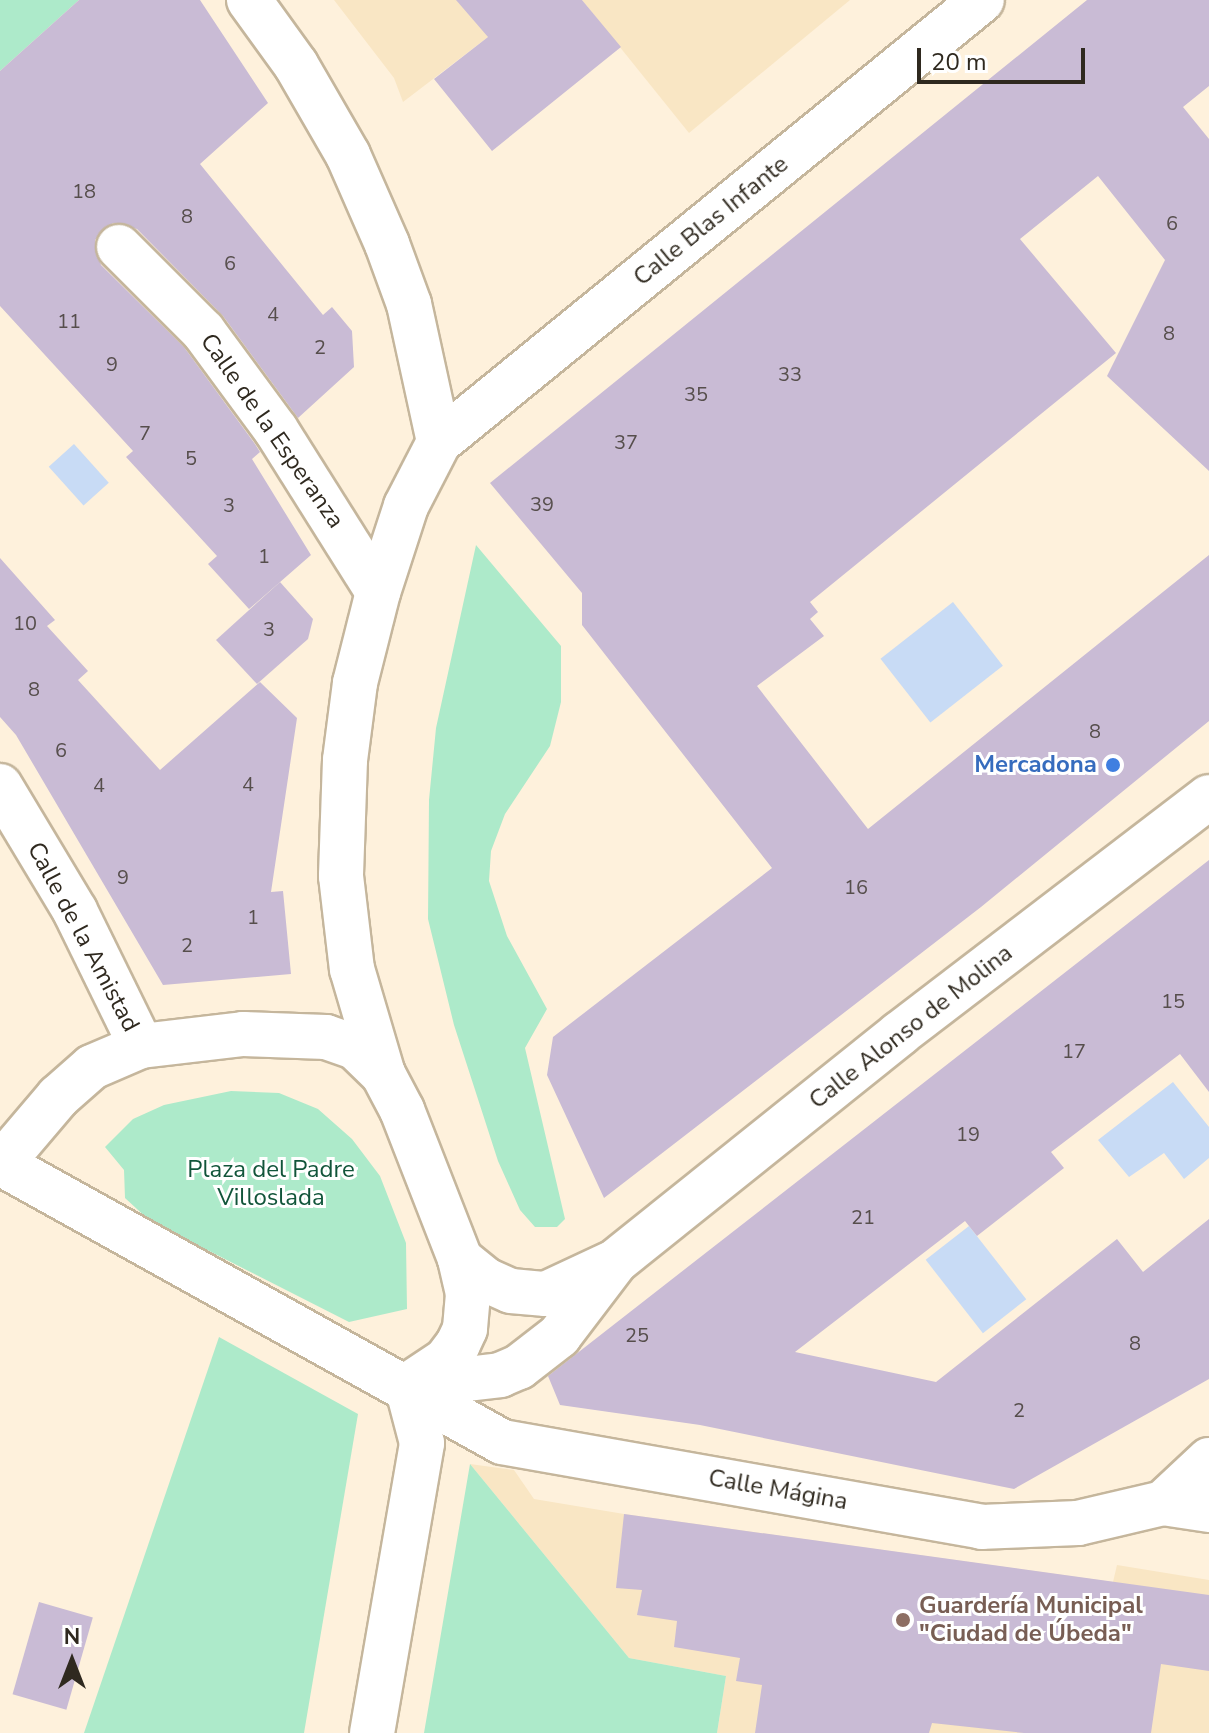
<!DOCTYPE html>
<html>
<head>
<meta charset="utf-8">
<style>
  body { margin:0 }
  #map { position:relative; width:1209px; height:1733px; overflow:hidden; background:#fef1dc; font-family:"Nunito Sans",sans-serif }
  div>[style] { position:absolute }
  .built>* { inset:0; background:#f9e6c4 }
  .green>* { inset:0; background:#adeaca }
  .water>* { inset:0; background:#c8dbf5; transform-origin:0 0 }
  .building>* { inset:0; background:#c9bbd5; transform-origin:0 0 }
  .roads { filter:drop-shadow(2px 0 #c5b69c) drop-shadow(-2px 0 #c5b69c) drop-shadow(0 2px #c5b69c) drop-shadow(0 -2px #c5b69c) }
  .street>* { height:44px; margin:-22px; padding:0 22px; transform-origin:22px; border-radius:22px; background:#fff }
  .dots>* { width:22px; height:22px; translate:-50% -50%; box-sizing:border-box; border:4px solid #fff; border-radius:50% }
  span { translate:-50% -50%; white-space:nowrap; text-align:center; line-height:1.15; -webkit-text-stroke:6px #fff; paint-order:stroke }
  .number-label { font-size:20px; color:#564e4c }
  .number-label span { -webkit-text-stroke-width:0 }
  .street-label { font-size:24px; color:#2f291f }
  .shop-label { font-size:24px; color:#366cbe; font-weight:700 }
  .right { translate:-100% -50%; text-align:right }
  .park-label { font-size:24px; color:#11553a }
  .education-label { font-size:24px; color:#785e54; font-weight:700 }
  .left { translate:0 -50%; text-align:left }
  .north { position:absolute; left:32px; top:1621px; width:80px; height:80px; -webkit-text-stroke:6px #fff; paint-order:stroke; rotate:0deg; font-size:22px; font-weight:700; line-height:32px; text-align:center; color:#2f291f }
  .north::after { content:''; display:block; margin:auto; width:28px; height:36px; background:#2f291f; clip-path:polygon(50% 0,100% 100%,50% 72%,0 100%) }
  .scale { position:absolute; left:917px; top:48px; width:168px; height:36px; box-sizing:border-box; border:4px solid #2f291f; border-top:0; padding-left:10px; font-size:24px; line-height:28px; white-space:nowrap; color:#2f291f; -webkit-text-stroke:6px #fff; paint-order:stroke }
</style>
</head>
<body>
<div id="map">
  <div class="built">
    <i style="clip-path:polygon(334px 0,472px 0,488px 37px,403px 102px,394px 78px)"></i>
    <i style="clip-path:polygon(582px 0,850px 0,689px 133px)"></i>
    <i style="clip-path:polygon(470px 1464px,514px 1470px,534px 1499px,624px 1514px,1113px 1582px,1117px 1565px,1209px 1580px,1209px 1733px,717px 1733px,726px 1676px,629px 1658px)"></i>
  </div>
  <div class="green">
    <i style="clip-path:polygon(0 0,79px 0,0 71px)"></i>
    <i style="clip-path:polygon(476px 545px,561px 646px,561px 702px,550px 746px,505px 814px,491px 851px,489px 881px,507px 936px,547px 1009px,525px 1048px,565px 1219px,557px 1227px,535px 1227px,520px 1210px,498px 1161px,454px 1025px,428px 919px,429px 800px,436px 728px)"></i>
    <i style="clip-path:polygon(231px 1091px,279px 1093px,318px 1109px,352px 1139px,380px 1176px,406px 1243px,407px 1309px,349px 1322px,150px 1221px,125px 1198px,124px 1170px,105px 1147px,133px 1119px,164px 1105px)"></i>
    <i style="clip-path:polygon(219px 1337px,358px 1414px,304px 1733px,84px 1733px)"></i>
    <i style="clip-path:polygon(470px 1464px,629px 1658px,726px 1676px,717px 1733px,424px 1733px)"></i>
  </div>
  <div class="water">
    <i style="left:74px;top:444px;width:52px;height:34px;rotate:48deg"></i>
    <i style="left:953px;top:602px;width:81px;height:92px;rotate:52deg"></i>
    <i style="clip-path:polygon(1173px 1082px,1209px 1127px,1209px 1158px,1184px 1179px,1164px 1153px,1129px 1177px,1098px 1140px)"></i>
    <i style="left:969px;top:1226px;width:93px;height:55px;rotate:52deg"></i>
  </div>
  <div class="building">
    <i style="clip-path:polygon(79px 0,200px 0,268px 103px,200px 164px,323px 315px,332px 307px,352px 331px,354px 367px,298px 418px,223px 316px,137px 229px,113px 223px,95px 240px,101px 265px,184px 347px,255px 444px,260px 452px,252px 459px,311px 555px,249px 609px,208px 564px,217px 556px,126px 457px,133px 451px,0 306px,0 71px)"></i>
    <i style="clip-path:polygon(456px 0,582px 0,621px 47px,492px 151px,434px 79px,488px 37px)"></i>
    <i style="clip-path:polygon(1087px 0,1209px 0,1209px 86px,1183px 107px,1209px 139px,1209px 471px,1107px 376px,1165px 260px,1098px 176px,1020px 239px,1116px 353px,810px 602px,818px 612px,810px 619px,824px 636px,757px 686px,868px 829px,1209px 555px,1209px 721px,981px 907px,604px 1198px,547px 1075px,553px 1037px,772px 868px,582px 625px,582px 593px,490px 483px)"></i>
    <i style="clip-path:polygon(0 558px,55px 620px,47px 626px,88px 671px,78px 680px,160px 770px,260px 682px,297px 718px,271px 892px,283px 891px,291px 974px,163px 985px,16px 735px,0 717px)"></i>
    <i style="clip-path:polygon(280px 582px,313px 619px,308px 639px,257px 684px,216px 640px)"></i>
    <i style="clip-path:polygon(1209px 860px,1209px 1092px,1180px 1054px,1051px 1152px,1064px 1168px,977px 1236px,965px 1221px,795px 1352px,936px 1382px,1117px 1239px,1143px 1272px,1209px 1219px,1209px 1379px,1014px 1489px,700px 1425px,560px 1405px,548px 1376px)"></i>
    <i style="clip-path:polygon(624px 1514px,1209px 1595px,1209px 1671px,1161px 1664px,1151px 1733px,1024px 1733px,932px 1723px,929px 1733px,755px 1733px,762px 1685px,736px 1681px,740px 1658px,674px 1647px,677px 1621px,637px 1615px,642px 1590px,616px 1588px)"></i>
    <i style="left:39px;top:1602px;width:56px;height:96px;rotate:16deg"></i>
  </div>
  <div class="roads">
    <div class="street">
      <i style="left:249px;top:0;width:80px;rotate:54.1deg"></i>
      <i style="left:296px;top:65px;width:104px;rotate:60deg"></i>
      <i style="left:348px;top:155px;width:97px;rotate:66.3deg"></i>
      <i style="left:387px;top:244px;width:64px;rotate:69.9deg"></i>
      <i style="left:409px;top:304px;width:141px;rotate:77.7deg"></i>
      <i style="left:439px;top:442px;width:72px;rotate:117.3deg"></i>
      <i style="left:406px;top:506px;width:90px;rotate:108deg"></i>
      <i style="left:378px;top:592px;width:94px;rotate:104.2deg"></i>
      <i style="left:355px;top:683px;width:78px;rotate:97.4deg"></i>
      <i style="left:345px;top:760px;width:116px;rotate:92deg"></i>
      <i style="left:341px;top:876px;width:94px;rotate:83.3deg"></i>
      <i style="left:352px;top:969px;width:109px;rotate:73.6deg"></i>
      <i style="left:119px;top:247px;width:119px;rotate:45deg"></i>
      <i style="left:203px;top:331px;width:123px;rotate:53.6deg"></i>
      <i style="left:276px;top:430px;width:191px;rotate:57.8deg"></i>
      <i style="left:439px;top:442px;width:700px;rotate:-39.15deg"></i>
      <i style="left:0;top:786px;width:146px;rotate:59deg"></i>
      <i style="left:75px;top:911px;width:150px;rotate:63.9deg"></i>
      <i style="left:0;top:1163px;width:574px;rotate:29.06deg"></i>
      <i style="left:502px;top:1442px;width:487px;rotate:10deg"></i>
      <i style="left:982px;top:1527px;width:96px;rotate:-2.4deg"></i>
      <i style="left:1078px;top:1523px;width:87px;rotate:-13.2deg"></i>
      <i style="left:1163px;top:1503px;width:47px;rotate:8.7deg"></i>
      <i style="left:2px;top:1163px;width:87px;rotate:-49.7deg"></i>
      <i style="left:58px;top:1097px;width:45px;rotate:-41.4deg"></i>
      <i style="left:92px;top:1067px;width:53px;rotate:-23.2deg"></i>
      <i style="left:141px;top:1046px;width:103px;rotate:-6.7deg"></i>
      <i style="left:243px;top:1034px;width:83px;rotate:2.1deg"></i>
      <i style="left:326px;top:1037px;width:31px;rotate:19deg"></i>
      <i style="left:355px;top:1047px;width:39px;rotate:44deg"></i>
      <i style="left:383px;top:1074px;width:41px;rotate:62.2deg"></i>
      <i style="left:402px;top:1110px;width:160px;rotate:68.7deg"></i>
      <i style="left:460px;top:1259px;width:36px;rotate:77deg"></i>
      <i style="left:468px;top:1294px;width:35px;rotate:95deg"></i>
      <i style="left:465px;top:1329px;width:17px;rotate:115deg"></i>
      <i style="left:458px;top:1344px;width:20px;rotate:127deg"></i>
      <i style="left:446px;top:1360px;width:47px;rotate:146.3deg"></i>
      <i style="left:460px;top:1259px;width:33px;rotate:39deg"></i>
      <i style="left:486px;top:1280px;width:27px;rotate:24deg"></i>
      <i style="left:511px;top:1291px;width:35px;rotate:5deg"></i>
      <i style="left:546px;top:1294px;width:71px;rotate:-25.1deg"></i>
      <i style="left:407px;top:1386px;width:94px;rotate:-6.7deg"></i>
      <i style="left:500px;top:1375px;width:21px;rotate:-23deg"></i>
      <i style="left:519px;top:1367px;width:51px;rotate:-37.8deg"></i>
      <i style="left:559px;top:1336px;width:94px;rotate:-52.8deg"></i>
      <i style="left:616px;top:1261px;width:363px;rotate:-38.7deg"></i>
      <i style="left:899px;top:1034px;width:390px;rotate:-37.4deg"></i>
      <i style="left:1163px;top:1503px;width:63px;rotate:-43.1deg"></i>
      <i style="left:372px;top:1733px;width:294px;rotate:-80.2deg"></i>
      <i style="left:422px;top:1443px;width:59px;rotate:-104.7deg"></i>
    </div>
  </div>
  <div class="dots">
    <i style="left:1113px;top:765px;background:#3f7fe0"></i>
    <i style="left:903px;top:1620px;background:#8d6e63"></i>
  </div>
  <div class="number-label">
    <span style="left:84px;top:191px">18</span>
    <span style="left:187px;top:216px">8</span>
    <span style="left:1172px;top:223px">6</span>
    <span style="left:230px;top:263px">6</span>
    <span style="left:273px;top:314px">4</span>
    <span style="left:69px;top:321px">11</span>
    <span style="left:1169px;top:333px">8</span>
    <span style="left:320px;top:347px">2</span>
    <span style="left:112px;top:364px">9</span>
    <span style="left:790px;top:374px">33</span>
    <span style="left:696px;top:394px">35</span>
    <span style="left:145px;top:433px">7</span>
    <span style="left:626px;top:442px">37</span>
    <span style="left:191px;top:458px">5</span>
    <span style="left:542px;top:504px">39</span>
    <span style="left:229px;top:505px">3</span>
    <span style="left:264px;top:556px">1</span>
    <span style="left:25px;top:623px">10</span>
    <span style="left:269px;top:629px">3</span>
    <span style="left:34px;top:689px">8</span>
    <span style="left:1095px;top:731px">8</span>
    <span style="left:61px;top:750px">6</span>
    <span style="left:248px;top:784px">4</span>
    <span style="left:99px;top:785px">4</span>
    <span style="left:123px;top:877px">9</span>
    <span style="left:856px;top:887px">16</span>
    <span style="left:253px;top:917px">1</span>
    <span style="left:187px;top:945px">2</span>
    <span style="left:1173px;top:1001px">15</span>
    <span style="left:1074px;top:1051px">17</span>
    <span style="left:968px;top:1134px">19</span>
    <span style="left:863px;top:1217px">21</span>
    <span style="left:637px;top:1335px">25</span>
    <span style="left:1135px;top:1343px">8</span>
    <span style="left:1019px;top:1410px">2</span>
  </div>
  <div class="street-label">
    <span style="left:711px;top:221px;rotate:-39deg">Calle Blas Infante</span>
    <span style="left:272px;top:431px;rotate:55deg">Calle de la Esperanza</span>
    <span style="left:83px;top:937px;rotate:62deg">Calle de la Amistad</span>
    <span style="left:911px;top:1027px;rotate:-38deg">Calle Alonso de Molina</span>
    <span style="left:778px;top:1490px;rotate:10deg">Calle Mágina</span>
  </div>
  <div class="shop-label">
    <span class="right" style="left:1097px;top:765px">Mercadona</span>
  </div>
  <div class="park-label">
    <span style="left:271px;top:1184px">Plaza del Padre<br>Villoslada</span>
  </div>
  <div class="education-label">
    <span class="left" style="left:919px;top:1620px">Guardería Municipal<br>"Ciudad de Úbeda"</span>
  </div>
  <div class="north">N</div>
  <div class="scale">20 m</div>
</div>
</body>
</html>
